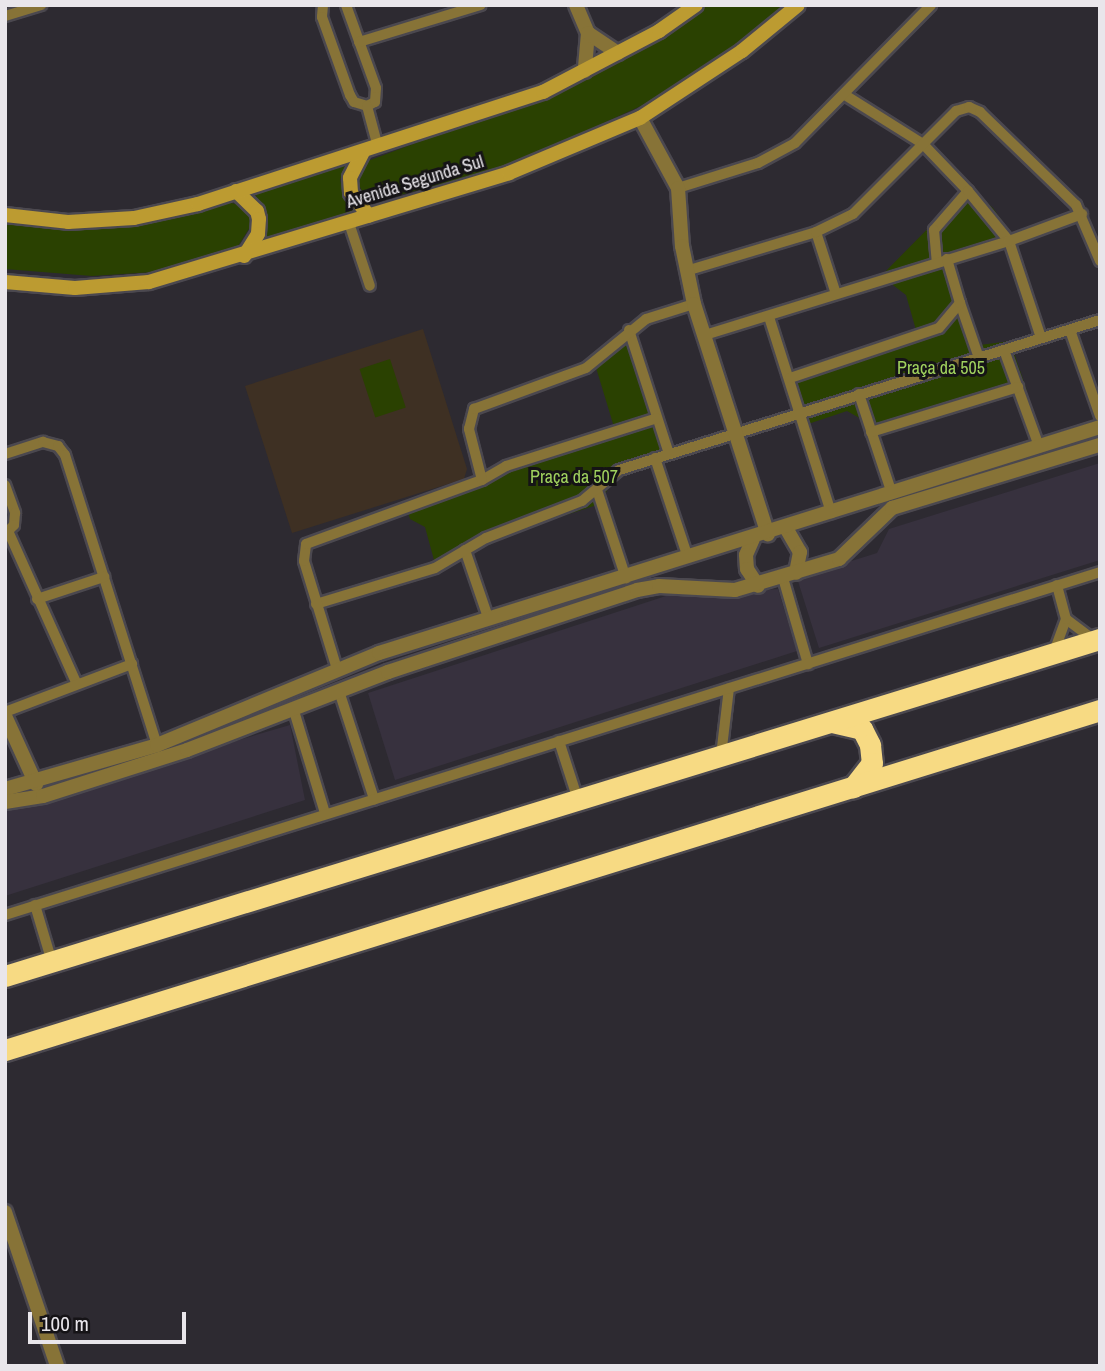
<!DOCTYPE html>
<html>
<head>
<meta charset="utf-8">
<style>
  body { margin:0 }
  #map { position:relative; width:1105px; height:1371px; overflow:hidden; background:#2d2a31; font-family:"Archivo Narrow",sans-serif }
  div>[style] { position:absolute }
  .built>* { inset:0; background:#37313e }
  .education>* { inset:0; background:#3e3023 }
  .green>* { inset:0; background:#2a4101; transform-origin:0 0 }
  .roads { filter:drop-shadow(2px 0 #4b484f) drop-shadow(-2px 0 #4b484f) drop-shadow(0 2px #4b484f) drop-shadow(0 -2px #4b484f) }
  .minor>* { height:10px; margin:-5px; padding:0 5px; transform-origin:5px; border-radius:5px; background:#877337 }
  .tertiary>* { height:14px; margin:-7px; padding:0 7px; transform-origin:7px; border-radius:7px; background:#877337 }
  .secondary>* { height:14px; margin:-7px; padding:0 7px; transform-origin:7px; border-radius:7px; background:#bc9b31 }
  .motorway>* { height:21px; margin:-10.5px; padding:0 10.5px; transform-origin:10.5px; border-radius:10.5px; background:#f7da83 }
  span { translate:-50% -50%; white-space:nowrap; text-align:center; line-height:1.15; -webkit-text-stroke:6px #151316; paint-order:stroke }
  .street-label { font-size:18px; color:#e9e6eb }
  .park-label { font-size:18px; color:#a0d25e }
  .frame { position:absolute; inset:0; border:7px solid #e9e6eb; pointer-events:none }
  .scale { position:absolute; left:28px; top:1312px; width:158px; height:32px; box-sizing:border-box; border:4px solid #e9e6eb; border-top:0; padding-left:9px; font-size:21px; line-height:24px; white-space:nowrap; color:#e9e6eb; -webkit-text-stroke:5px #151316; paint-order:stroke }
</style>
</head>
<body>
<div id="map">
  <div class="built">
    <i style="clip-path:polygon(1100px 463px,1100px 560px,819px 648px,797px 578px,877px 553px,889px 529px)"></i>
    <i style="clip-path:polygon(778px 589px,797px 651px,395px 780px,368px 693px,666px 596px)"></i>
    <i style="clip-path:polygon(290px 725px,305px 800px,5px 896px,5px 809px)"></i>
  </div>
  <div class="education">
    <i style="clip-path:polygon(423px 329px,467px 469px,464px 479px,292px 533px,245px 386px)"></i>
  </div>
  <div class="green">
    <i style="clip-path:polygon(701px 5px,788px 5px,754px 34px,643px 105px,509px 166px,381px 200px,363px 193px,357px 181px,365px 162px,576px 83px)"></i>
    <i style="clip-path:polygon(347px 161px,340px 180px,346px 201px,356px 211px,255px 241px,264px 216px,262px 205px,252px 191px)"></i>
    <i style="clip-path:polygon(969px 187px,993px 208px,1010px 232px,1011px 244px,954px 261px,980px 345px,1010px 341px,1027px 391px,867px 438px,863px 420px,847px 411px,799px 427px,782px 375px,916px 330px,906px 295px,881px 276px)"></i>
    <i style="clip-path:polygon(228px 202px,242px 206px,250px 214px,252px 224px,238px 246px,154px 272px,92px 276px,5px 269px,5px 220px,156px 220px)"></i>
    <i style="clip-path:polygon(634px 329px,672px 456px,614px 477px,600px 504px,489px 540px,437px 571px,425px 527px,410px 519px,405px 504px,614px 427px,594px 361px)"></i>
    <i style="left:390px;top:359px;width:51px;height:32px;rotate:72deg"></i>
  </div>
  <div class="roads">
    <div class="minor">
      <i style="left:323px;top:5px;width:12px;rotate:95deg"></i>
      <i style="left:322px;top:17px;width:83px;rotate:70.3deg"></i>
      <i style="left:350px;top:95px;width:8px;rotate:60deg"></i>
      <i style="left:354px;top:102px;width:14px;rotate:17deg"></i>
      <i style="left:367px;top:106px;width:9px;rotate:-27deg"></i>
      <i style="left:375px;top:102px;width:14px;rotate:-86deg"></i>
      <i style="left:376px;top:88px;width:88px;rotate:-109.9deg"></i>
      <i style="left:5px;top:16px;width:38px;rotate:-17deg"></i>
      <i style="left:359px;top:42px;width:127px;rotate:-16.9deg"></i>
      <i style="left:845px;top:95px;width:92px;rotate:32.1deg"></i>
      <i style="left:923px;top:144px;width:65px;rotate:46.2deg"></i>
      <i style="left:968px;top:191px;width:52px;rotate:131.1deg"></i>
      <i style="left:934px;top:230px;width:33px;rotate:85deg"></i>
      <i style="left:367px;top:106px;width:42px;rotate:75deg"></i>
      <i style="left:678px;top:188px;width:84px;rotate:-17.4deg"></i>
      <i style="left:758px;top:163px;width:42px;rotate:-28.4deg"></i>
      <i style="left:795px;top:143px;width:194px;rotate:-45.4deg"></i>
      <i style="left:968px;top:191px;width:65px;rotate:50.6deg"></i>
      <i style="left:1009px;top:241px;width:102px;rotate:71.7deg"></i>
      <i style="left:349px;top:223px;width:66px;rotate:71.6deg"></i>
      <i style="left:816px;top:232px;width:65px;rotate:72.1deg"></i>
      <i style="left:686px;top:271px;width:136px;rotate:-16.7deg"></i>
      <i style="left:816px;top:232px;width:41px;rotate:-25.9deg"></i>
      <i style="left:853px;top:214px;width:146px;rotate:-45deg"></i>
      <i style="left:956px;top:111px;width:14px;rotate:-17deg"></i>
      <i style="left:969px;top:107px;width:12px;rotate:24deg"></i>
      <i style="left:980px;top:112px;width:134px;rotate:44.1deg"></i>
      <i style="left:1076px;top:205px;width:61px;rotate:66.8deg"></i>
      <i style="left:960px;top:303px;width:58px;rotate:70.9deg"></i>
      <i style="left:769px;top:317px;width:206px;rotate:72.4deg"></i>
      <i style="left:629px;top:330px;width:130px;rotate:72.1deg"></i>
      <i style="left:1070px;top:330px;width:91px;rotate:70.8deg"></i>
      <i style="left:705px;top:335px;width:318px;rotate:-17.2deg"></i>
      <i style="left:1009px;top:241px;width:78px;rotate:-20.3deg"></i>
      <i style="left:1004px;top:350px;width:102px;rotate:70deg"></i>
      <i style="left:790px;top:378px;width:157px;rotate:-18.6deg"></i>
      <i style="left:939px;top:328px;width:33px;rotate:-50deg"></i>
      <i style="left:960px;top:303px;width:46px;rotate:-106.5deg"></i>
      <i style="left:859px;top:394px;width:105px;rotate:71.7deg"></i>
      <i style="left:871px;top:432px;width:154px;rotate:-17deg"></i>
      <i style="left:5px;top:454px;width:40px;rotate:-18deg"></i>
      <i style="left:43px;top:442px;width:16px;rotate:15deg"></i>
      <i style="left:58px;top:446px;width:11px;rotate:52deg"></i>
      <i style="left:65px;top:455px;width:304px;rotate:72.4deg"></i>
      <i style="left:655px;top:458px;width:105px;rotate:71.7deg"></i>
      <i style="left:482px;top:480px;width:28px;rotate:-30deg"></i>
      <i style="left:506px;top:466px;width:158px;rotate:-17.6deg"></i>
      <i style="left:5px;top:485px;width:30px;rotate:70deg"></i>
      <i style="left:15px;top:513px;width:12px;rotate:95deg"></i>
      <i style="left:14px;top:525px;width:13px;rotate:135deg"></i>
      <i style="left:597px;top:490px;width:93px;rotate:71.8deg"></i>
      <i style="left:9px;top:533px;width:163px;rotate:65.8deg"></i>
      <i style="left:465px;top:550px;width:74px;rotate:71.1deg"></i>
      <i style="left:783px;top:578px;width:90px;rotate:73.8deg"></i>
      <i style="left:37px;top:599px;width:71px;rotate:-18.2deg"></i>
      <i style="left:316px;top:604px;width:124px;rotate:-16.8deg"></i>
      <i style="left:435px;top:568px;width:59px;rotate:-30.5deg"></i>
      <i style="left:486px;top:538px;width:103px;rotate:-21.1deg"></i>
      <i style="left:582px;top:501px;width:48px;rotate:-40deg"></i>
      <i style="left:619px;top:470px;width:504px;rotate:-17.32deg"></i>
      <i style="left:1066px;top:619px;width:35px;rotate:37deg"></i>
      <i style="left:1054px;top:652px;width:35px;rotate:-70deg"></i>
      <i style="left:1066px;top:619px;width:35px;rotate:-105deg"></i>
      <i style="left:337px;top:669px;width:113px;rotate:-107deg"></i>
      <i style="left:304px;top:561px;width:17px;rotate:-83deg"></i>
      <i style="left:306px;top:544px;width:187px;rotate:-20deg"></i>
      <i style="left:482px;top:480px;width:53px;rotate:-104.3deg"></i>
      <i style="left:469px;top:429px;width:21px;rotate:-76deg"></i>
      <i style="left:474px;top:409px;width:119px;rotate:-20.1deg"></i>
      <i style="left:586px;top:368px;width:77px;rotate:-39.2deg"></i>
      <i style="left:646px;top:319px;width:50px;rotate:-17.4deg"></i>
      <i style="left:339px;top:691px;width:114px;rotate:72deg"></i>
      <i style="left:294px;top:711px;width:107px;rotate:73.1deg"></i>
      <i style="left:5px;top:712px;width:136px;rotate:-20.7deg"></i>
      <i style="left:559px;top:741px;width:62px;rotate:72.1deg"></i>
      <i style="left:721px;top:756px;width:68px;rotate:-83.3deg"></i>
      <i style="left:35px;top:905px;width:59px;rotate:73.4deg"></i>
      <i style="left:5px;top:915px;width:1147px;rotate:-17.39deg"></i>
    </div>
    <div class="tertiary">
      <i style="left:576px;top:5px;width:30px;rotate:67deg"></i>
      <i style="left:588px;top:33px;width:38px;rotate:95deg"></i>
      <i style="left:588px;top:33px;width:36px;rotate:34deg"></i>
      <i style="left:640px;top:118px;width:80px;rotate:61.5deg"></i>
      <i style="left:678px;top:188px;width:58px;rotate:86.1deg"></i>
      <i style="left:682px;top:246px;width:59px;rotate:78.3deg"></i>
      <i style="left:694px;top:304px;width:242px;rotate:72.2deg"></i>
      <i style="left:786px;top:528px;width:28px;rotate:60deg"></i>
      <i style="left:800px;top:552px;width:21px;rotate:101deg"></i>
      <i style="left:753px;top:539px;width:17px;rotate:114deg"></i>
      <i style="left:746px;top:555px;width:14px;rotate:86deg"></i>
      <i style="left:747px;top:569px;width:20px;rotate:57deg"></i>
      <i style="left:5px;top:716px;width:75px;rotate:65.5deg"></i>
      <i style="left:5px;top:789px;width:158px;rotate:-16.1deg"></i>
      <i style="left:157px;top:745px;width:240px;rotate:-22.5deg"></i>
      <i style="left:379px;top:653px;width:756px;rotate:-17.4deg"></i>
      <i style="left:5px;top:802px;width:38px;rotate:-9deg"></i>
      <i style="left:43px;top:796px;width:151px;rotate:-17.7deg"></i>
      <i style="left:187px;top:750px;width:216px;rotate:-21.2deg"></i>
      <i style="left:388px;top:672px;width:262px;rotate:-18.2deg"></i>
      <i style="left:637px;top:590px;width:22px;rotate:-10deg"></i>
      <i style="left:659px;top:586px;width:76px;rotate:3deg"></i>
      <i style="left:735px;top:590px;width:109px;rotate:-16.6deg"></i>
      <i style="left:839px;top:559px;width:74px;rotate:-43.9deg"></i>
      <i style="left:892px;top:508px;width:217px;rotate:-16.9deg"></i>
      <i style="left:5px;top:1212px;width:163px;rotate:71.3deg"></i>
    </div>
    <div class="secondary">
      <i style="left:363px;top:152px;width:29px;rotate:117deg"></i>
      <i style="left:350px;top:178px;width:15px;rotate:86deg"></i>
      <i style="left:351px;top:193px;width:29px;rotate:52deg"></i>
      <i style="left:236px;top:191px;width:29px;rotate:44deg"></i>
      <i style="left:257px;top:211px;width:8px;rotate:76deg"></i>
      <i style="left:259px;top:219px;width:15px;rotate:94deg"></i>
      <i style="left:258px;top:234px;width:26px;rotate:122deg"></i>
      <i style="left:5px;top:215px;width:63px;rotate:6.3deg"></i>
      <i style="left:68px;top:222px;width:66px;rotate:-3.5deg"></i>
      <i style="left:134px;top:218px;width:66px;rotate:-12.3deg"></i>
      <i style="left:198px;top:204px;width:363px;rotate:-18deg"></i>
      <i style="left:543px;top:92px;width:131px;rotate:-27.7deg"></i>
      <i style="left:659px;top:31px;width:45px;rotate:-35.1deg"></i>
      <i style="left:5px;top:282px;width:70px;rotate:4.9deg"></i>
      <i style="left:75px;top:288px;width:74px;rotate:-4.6deg"></i>
      <i style="left:149px;top:282px;width:376px;rotate:-16.8deg"></i>
      <i style="left:509px;top:173px;width:142px;rotate:-22.8deg"></i>
      <i style="left:640px;top:118px;width:122px;rotate:-33.3deg"></i>
      <i style="left:742px;top:51px;width:72px;rotate:-39.4deg"></i>
    </div>
    <div class="motorway">
      <i style="left:832px;top:722px;width:31px;rotate:13deg"></i>
      <i style="left:862px;top:729px;width:18px;rotate:63deg"></i>
      <i style="left:870px;top:745px;width:18px;rotate:84deg"></i>
      <i style="left:872px;top:763px;width:31px;rotate:128deg"></i>
      <i style="left:5px;top:976px;width:1146px;rotate:-17.11deg"></i>
      <i style="left:5px;top:1050px;width:1147px;rotate:-17.25deg"></i>
    </div>
  </div>
  <div class="street-label">
    <span style="left:415px;top:182px;rotate:-17deg">Avenida Segunda Sul</span>
  </div>
  <div class="park-label">
    <span style="left:941px;top:368px">Praça da 505</span>
    <span style="left:574px;top:477px">Praça da 507</span>
  </div>
  <div class="frame"></div>
  <div class="scale">100 m</div>
</div>
</body>
</html>
